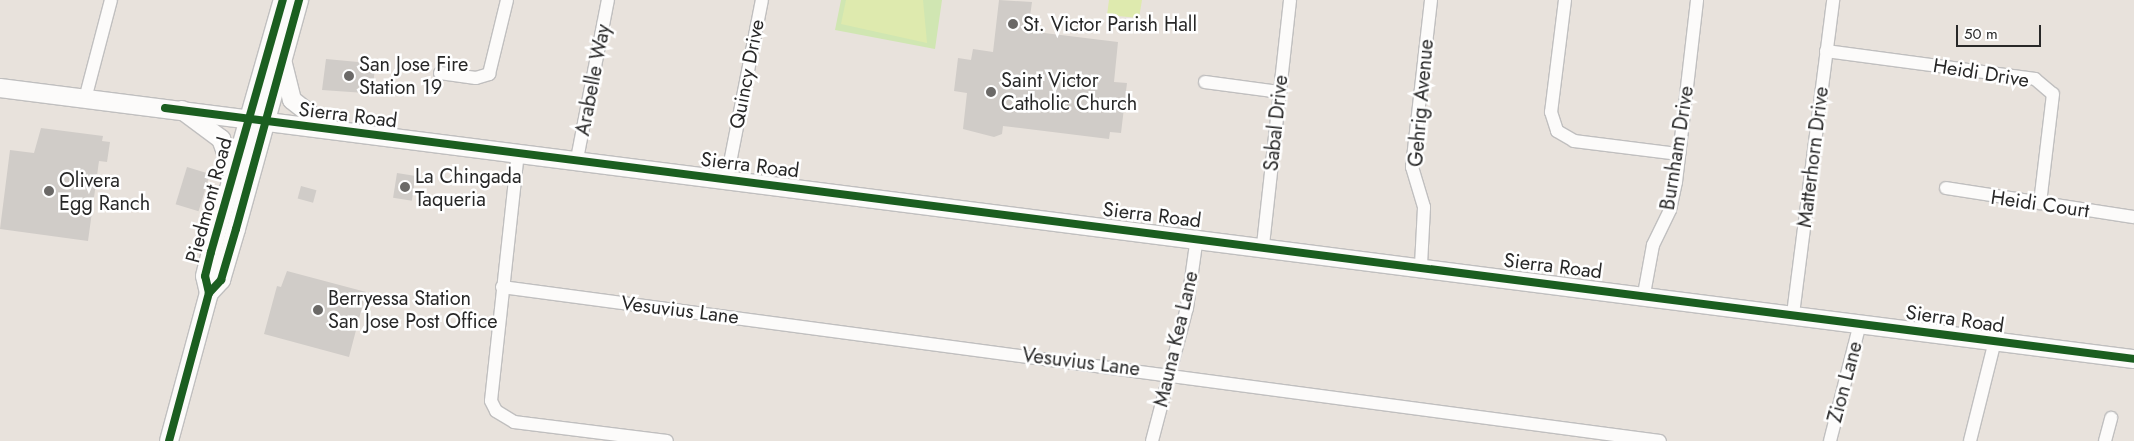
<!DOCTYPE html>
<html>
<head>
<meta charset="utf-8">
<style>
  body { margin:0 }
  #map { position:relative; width:2134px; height:441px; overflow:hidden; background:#e8e2dc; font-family:Jost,sans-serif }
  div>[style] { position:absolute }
  .green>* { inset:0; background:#d0e6b2 }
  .pitch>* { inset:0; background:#deeaae }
  .building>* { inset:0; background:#d0ccc8; transform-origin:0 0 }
  .roads { filter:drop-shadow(1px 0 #c0bfbf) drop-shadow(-1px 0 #c0bfbf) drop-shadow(0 1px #c0bfbf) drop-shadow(0 -1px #c0bfbf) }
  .street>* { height:12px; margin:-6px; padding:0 6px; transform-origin:6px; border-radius:6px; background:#fcfbfa }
  .secondary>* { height:18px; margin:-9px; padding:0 9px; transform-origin:9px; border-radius:9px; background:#fcfbfa }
  .cycleway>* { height:8px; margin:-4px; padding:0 4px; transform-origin:4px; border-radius:4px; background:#1b5e20 }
  .dots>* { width:14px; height:14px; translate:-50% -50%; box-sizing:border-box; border:2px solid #fff; border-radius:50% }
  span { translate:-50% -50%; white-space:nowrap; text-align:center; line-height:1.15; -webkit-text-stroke:5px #fff; paint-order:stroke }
  .poi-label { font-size:20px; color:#282828 }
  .left { translate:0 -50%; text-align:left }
  .street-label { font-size:20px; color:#282828 }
  .scale { position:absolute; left:1956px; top:25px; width:85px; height:22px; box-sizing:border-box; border:2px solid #282828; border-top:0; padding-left:6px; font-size:15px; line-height:18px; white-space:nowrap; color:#282828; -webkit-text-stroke:4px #fff; paint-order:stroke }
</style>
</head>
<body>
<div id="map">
  <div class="green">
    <i style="clip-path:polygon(841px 0,942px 0,935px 49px,835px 30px)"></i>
  </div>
  <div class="pitch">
    <i style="clip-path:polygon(846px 0,923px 0,927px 43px,841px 24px)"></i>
    <i style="clip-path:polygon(1109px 0,1142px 0,1139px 18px,1107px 15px)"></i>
  </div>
  <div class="building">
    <i style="clip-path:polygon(999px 0,1032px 2px,1028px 31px,1118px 42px,1114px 82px,1127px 83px,1121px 133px,1110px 132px,1109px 139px,1003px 126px,1002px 134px,994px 137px,963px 129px,967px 93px,954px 91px,958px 58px,971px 60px,973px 49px,993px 52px)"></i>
    <i style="clip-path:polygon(326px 59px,369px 63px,368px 67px,375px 68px,373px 85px,366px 84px,365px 93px,322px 90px)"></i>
    <i style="clip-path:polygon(41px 128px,103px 136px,102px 141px,110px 142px,107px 162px,99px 161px,88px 241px,0 229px,10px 150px,34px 153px)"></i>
    <i style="left:187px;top:167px;width:24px;height:39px;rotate:17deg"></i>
    <i style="left:397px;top:173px;width:19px;height:25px;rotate:9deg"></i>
    <i style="left:301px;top:186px;width:16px;height:13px;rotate:15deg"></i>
    <i style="clip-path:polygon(287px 271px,366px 292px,349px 357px,264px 334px,277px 286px,281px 287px)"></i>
  </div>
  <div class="roads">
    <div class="street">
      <i style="left:1565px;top:0;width:113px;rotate:97.1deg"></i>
      <i style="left:1551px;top:112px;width:20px;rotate:72deg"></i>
      <i style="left:1557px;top:131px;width:20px;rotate:30deg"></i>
      <i style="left:1574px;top:141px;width:106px;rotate:7.1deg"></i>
      <i style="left:1826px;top:51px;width:211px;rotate:7.6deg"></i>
      <i style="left:2035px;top:79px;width:23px;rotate:40deg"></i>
      <i style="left:2053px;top:94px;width:110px;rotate:96.8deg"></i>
      <i style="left:440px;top:73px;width:36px;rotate:8deg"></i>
      <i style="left:476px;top:78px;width:14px;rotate:-17deg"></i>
      <i style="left:489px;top:74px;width:76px;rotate:-76.3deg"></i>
      <i style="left:1205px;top:82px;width:76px;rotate:7.6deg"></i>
      <i style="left:85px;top:99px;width:102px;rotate:-75.3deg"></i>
      <i style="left:518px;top:152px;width:250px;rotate:96.2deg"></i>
      <i style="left:491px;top:401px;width:11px;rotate:63deg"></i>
      <i style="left:496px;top:411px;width:21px;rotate:31deg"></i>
      <i style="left:514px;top:422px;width:154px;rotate:7.1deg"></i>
      <i style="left:577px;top:159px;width:162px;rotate:-79deg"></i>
      <i style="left:727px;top:178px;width:181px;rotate:-78.9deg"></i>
      <i style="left:1946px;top:188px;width:190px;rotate:8.8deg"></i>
      <i style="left:1263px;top:245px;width:246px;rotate:-83.7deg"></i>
      <i style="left:1421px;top:265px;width:58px;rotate:-87deg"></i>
      <i style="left:1424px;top:207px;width:42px;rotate:-106.7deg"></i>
      <i style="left:1412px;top:167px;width:168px;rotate:-83.5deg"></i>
      <i style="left:502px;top:287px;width:1168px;rotate:7.58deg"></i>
      <i style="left:1644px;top:294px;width:50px;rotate:-79.6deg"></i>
      <i style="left:1653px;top:245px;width:39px;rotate:-64deg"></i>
      <i style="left:1670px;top:210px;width:29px;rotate:-78deg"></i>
      <i style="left:1676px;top:182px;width:183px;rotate:-83.4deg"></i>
      <i style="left:1793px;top:314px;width:317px;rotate:-82.7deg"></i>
      <i style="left:1152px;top:441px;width:138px;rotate:-75.3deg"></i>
      <i style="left:1187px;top:308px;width:72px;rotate:-82deg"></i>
      <i style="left:1830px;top:441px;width:122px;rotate:-75.7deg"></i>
      <i style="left:1970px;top:441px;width:103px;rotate:-76deg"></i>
      <i style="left:2105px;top:441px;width:24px;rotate:-75deg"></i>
    </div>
    <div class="secondary">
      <i style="left:283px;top:64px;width:37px;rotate:76deg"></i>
      <i style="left:292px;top:100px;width:42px;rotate:38.2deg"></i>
      <i style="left:0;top:88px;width:2151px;rotate:7.24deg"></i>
      <i style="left:182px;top:110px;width:49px;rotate:36.6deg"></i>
      <i style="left:221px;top:139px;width:33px;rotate:70deg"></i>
      <i style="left:209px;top:293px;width:17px;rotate:-103deg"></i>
      <i style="left:205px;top:276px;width:25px;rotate:-76deg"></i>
      <i style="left:211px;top:252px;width:262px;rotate:-74.1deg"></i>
      <i style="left:169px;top:441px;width:153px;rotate:-74.9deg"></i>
      <i style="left:209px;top:293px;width:18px;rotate:-47deg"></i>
      <i style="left:221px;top:280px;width:53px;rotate:-73.6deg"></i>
      <i style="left:236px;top:229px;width:238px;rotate:-74.6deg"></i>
    </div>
  </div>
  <div class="cycleway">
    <i style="left:165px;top:108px;width:1985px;rotate:7.26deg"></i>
    <i style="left:209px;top:293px;width:17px;rotate:-103deg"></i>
    <i style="left:205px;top:276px;width:25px;rotate:-76deg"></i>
    <i style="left:211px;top:252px;width:262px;rotate:-74.1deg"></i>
    <i style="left:169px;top:441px;width:153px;rotate:-74.9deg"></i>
    <i style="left:209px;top:293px;width:18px;rotate:-47deg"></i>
    <i style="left:221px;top:280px;width:53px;rotate:-73.6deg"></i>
    <i style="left:236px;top:229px;width:238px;rotate:-74.6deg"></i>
  </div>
  <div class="dots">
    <i style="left:1013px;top:24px;background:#6b6967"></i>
    <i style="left:349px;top:76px;background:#6b6967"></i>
    <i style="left:991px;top:92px;background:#6b6967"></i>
    <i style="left:405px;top:187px;background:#6b6967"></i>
    <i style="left:49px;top:191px;background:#6b6967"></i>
    <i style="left:318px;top:310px;background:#6b6967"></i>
  </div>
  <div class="poi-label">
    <span class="left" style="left:1023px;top:24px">St. Victor Parish Hall</span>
    <span class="left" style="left:359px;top:76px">San Jose Fire<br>Station 19</span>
    <span class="left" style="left:1001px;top:92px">Saint Victor<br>Catholic Church</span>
    <span class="left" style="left:415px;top:188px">La Chingada<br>Taqueria</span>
    <span class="left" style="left:59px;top:192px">Olivera<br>Egg Ranch</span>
    <span class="left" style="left:328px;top:310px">Berryessa Station<br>San Jose Post Office</span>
  </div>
  <div class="street-label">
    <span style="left:1981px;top:73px;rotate:9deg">Heidi Drive</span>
    <span style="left:747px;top:74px;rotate:-79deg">Quincy Drive</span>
    <span style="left:593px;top:80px;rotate:-79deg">Arabelle Way</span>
    <span style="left:1421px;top:103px;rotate:-85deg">Gehrig Avenue</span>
    <span style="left:348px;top:115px;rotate:7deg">Sierra Road</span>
    <span style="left:1276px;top:123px;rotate:-84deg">Sabal Drive</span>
    <span style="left:1677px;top:148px;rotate:-81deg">Burnham Drive</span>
    <span style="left:1813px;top:157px;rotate:-83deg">Matterhorn Drive</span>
    <span style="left:750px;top:165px;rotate:7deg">Sierra Road</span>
    <span style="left:209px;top:200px;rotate:-75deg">Piedmont Road</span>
    <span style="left:2040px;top:204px;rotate:8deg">Heidi Court</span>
    <span style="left:1152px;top:215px;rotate:7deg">Sierra Road</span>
    <span style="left:1553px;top:266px;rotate:7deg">Sierra Road</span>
    <span style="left:680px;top:310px;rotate:7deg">Vesuvius Lane</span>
    <span style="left:1955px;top:319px;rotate:8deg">Sierra Road</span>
    <span style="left:1176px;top:339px;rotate:-77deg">Mauna Kea Lane</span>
    <span style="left:1081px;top:362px;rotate:7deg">Vesuvius Lane</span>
    <span style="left:1845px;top:382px;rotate:-75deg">Zion Lane</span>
  </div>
  <div class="scale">50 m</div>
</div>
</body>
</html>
